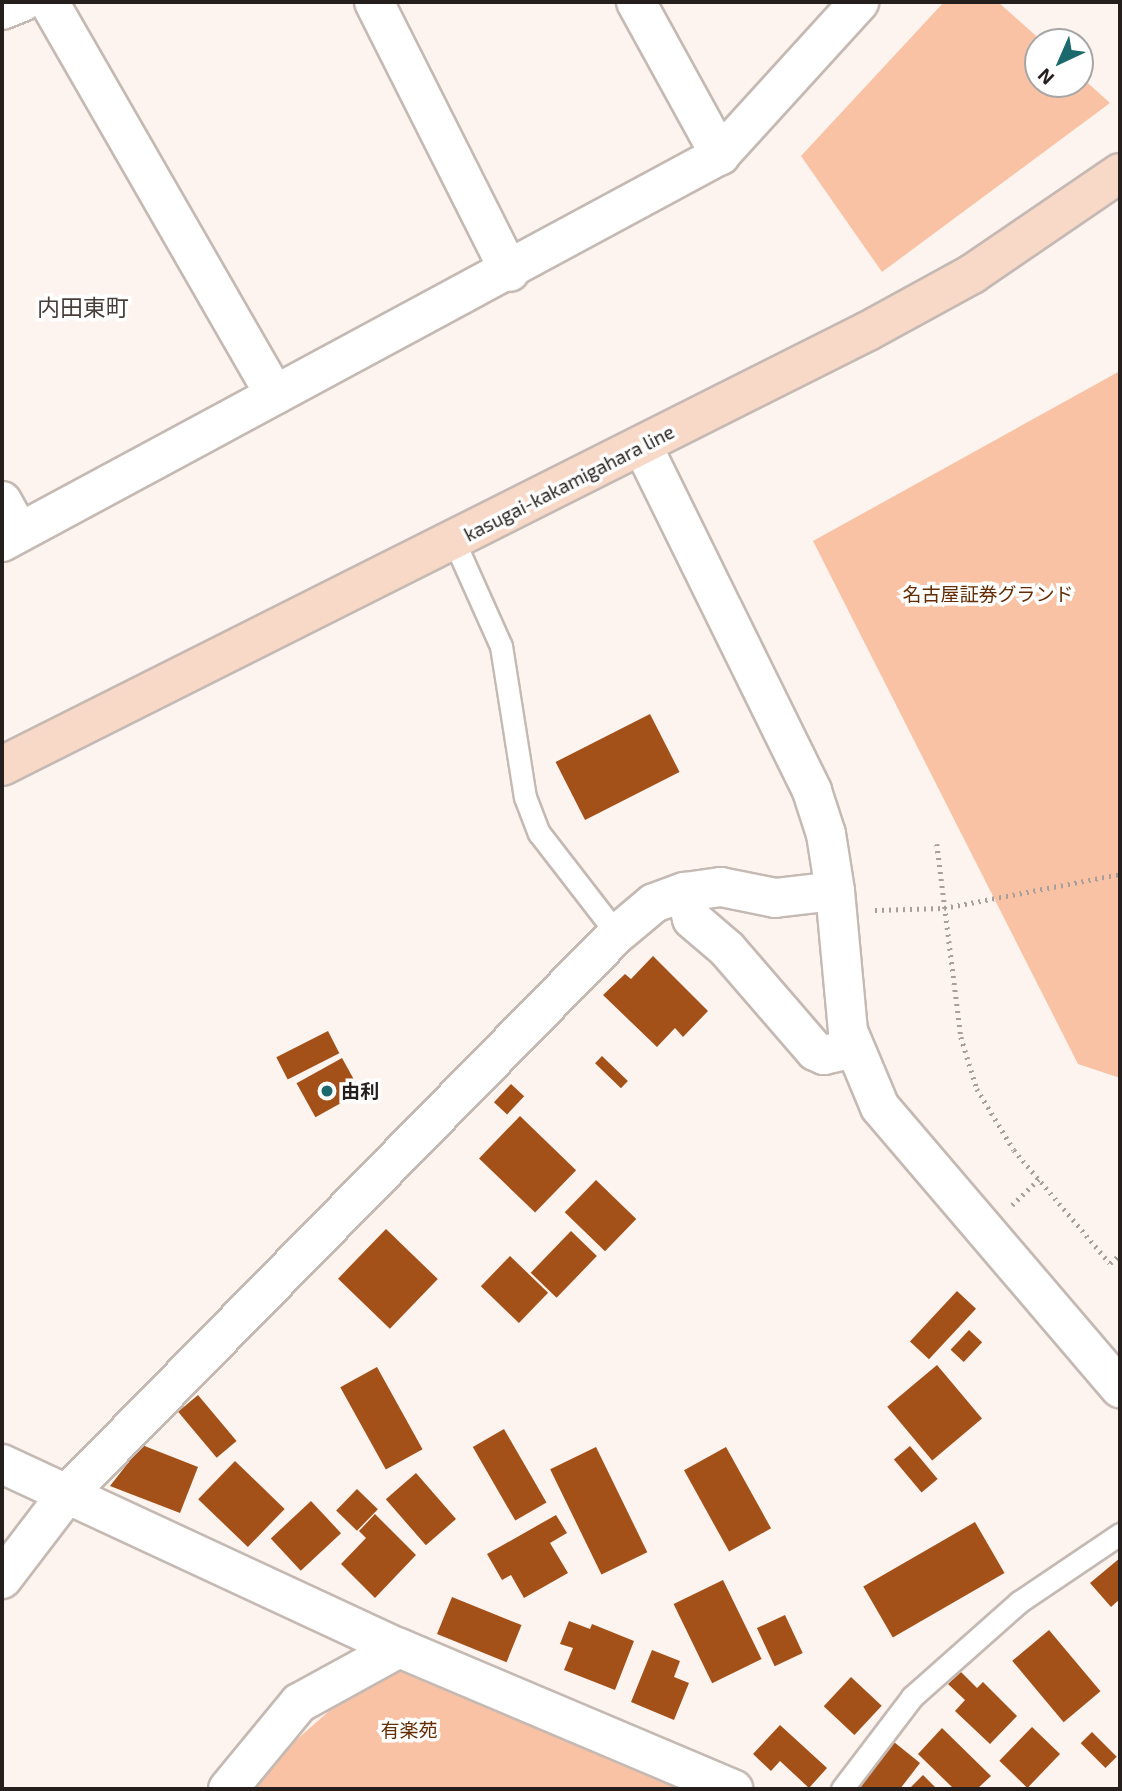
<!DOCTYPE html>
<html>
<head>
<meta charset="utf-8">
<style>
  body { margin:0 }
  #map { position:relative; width:1122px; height:1791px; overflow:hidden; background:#fef4ef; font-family:"Exo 2","Noto Sans JP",sans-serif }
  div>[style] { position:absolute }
  .green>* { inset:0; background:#f9c2a4 }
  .building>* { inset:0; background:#a35118; transform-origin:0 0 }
  .path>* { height:4.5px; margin-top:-2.25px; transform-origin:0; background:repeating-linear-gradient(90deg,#a79f9b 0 2px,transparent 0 7px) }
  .roads { filter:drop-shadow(2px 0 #c5b9b3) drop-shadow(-2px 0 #c5b9b3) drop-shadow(0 2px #c5b9b3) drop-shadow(0 -2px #c5b9b3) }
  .lane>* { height:21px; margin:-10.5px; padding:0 10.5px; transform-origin:10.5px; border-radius:10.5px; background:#fff }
  .street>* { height:38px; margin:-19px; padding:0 19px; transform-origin:19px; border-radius:19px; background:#fff }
  .secondary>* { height:38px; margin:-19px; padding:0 19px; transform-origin:19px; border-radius:19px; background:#fff }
  .primary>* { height:38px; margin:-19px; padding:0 19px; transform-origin:19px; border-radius:19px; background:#f8d9c8 }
  .dots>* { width:19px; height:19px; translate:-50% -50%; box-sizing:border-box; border:4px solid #fff; border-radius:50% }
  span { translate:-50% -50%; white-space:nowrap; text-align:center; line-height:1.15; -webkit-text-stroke:7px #fff; paint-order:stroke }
  .street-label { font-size:19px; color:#241f1d }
  .park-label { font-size:19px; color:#652d03 }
  .poi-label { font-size:19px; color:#241f1d; font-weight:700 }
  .left { translate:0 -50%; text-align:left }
  .quarter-label { font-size:23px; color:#483e39 }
  .frame { position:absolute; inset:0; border:4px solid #241f1d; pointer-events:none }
  .north { position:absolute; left:1024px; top:28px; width:70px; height:70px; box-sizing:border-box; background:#fff; border:2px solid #a7a5a5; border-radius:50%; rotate:224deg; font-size:19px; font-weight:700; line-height:28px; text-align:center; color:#241f1d }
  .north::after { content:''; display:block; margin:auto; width:24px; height:32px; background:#1c696d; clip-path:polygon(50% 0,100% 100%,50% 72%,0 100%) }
</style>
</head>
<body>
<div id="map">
  <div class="green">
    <i style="clip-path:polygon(944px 2px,998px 2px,1043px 42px,1038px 42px,1038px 84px,1080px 84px,1080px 76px,1110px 103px,882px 272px,801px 156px)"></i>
    <i style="clip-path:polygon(1120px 371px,1120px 1078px,1078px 1064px,813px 541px)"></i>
    <i style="clip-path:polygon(408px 1665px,700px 1789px,255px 1789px,295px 1741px,352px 1691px)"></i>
  </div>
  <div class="building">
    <i style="left:650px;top:714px;width:65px;height:106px;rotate:63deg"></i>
    <i style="clip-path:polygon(653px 956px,708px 1011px,683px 1037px,675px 1028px,657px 1047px,603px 995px,625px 974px,631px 979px)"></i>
    <i style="left:328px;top:1031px;width:25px;height:58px;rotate:63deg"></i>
    <i style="left:602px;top:1056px;width:36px;height:10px;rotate:44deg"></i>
    <i style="left:342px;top:1058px;width:39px;height:52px;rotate:61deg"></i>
    <i style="left:511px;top:1084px;width:18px;height:25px;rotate:43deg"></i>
    <i style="left:520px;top:1116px;width:78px;height:59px;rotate:44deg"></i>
    <i style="left:596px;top:1180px;width:56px;height:45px;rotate:44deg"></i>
    <i style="left:386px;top:1229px;width:72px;height:69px;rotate:44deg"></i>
    <i style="left:571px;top:1231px;width:36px;height:58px;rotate:44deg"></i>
    <i style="left:510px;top:1256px;width:53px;height:42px;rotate:44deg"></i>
    <i style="left:957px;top:1291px;width:26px;height:69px;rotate:43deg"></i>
    <i style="left:969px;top:1330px;width:18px;height:27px;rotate:43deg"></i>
    <i style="left:937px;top:1365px;width:70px;height:65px;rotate:50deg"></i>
    <i style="left:377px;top:1367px;width:94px;height:42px;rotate:61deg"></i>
    <i style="left:198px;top:1395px;width:60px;height:26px;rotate:50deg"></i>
    <i style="left:504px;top:1429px;width:85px;height:36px;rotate:60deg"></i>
    <i style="clip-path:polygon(142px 1445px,198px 1467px,180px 1513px,110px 1486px)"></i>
    <i style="left:910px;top:1446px;width:43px;height:21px;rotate:50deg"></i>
    <i style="left:596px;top:1447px;width:117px;height:51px;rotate:64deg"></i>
    <i style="left:726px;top:1447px;width:93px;height:48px;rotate:61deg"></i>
    <i style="left:235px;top:1461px;width:69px;height:53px;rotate:44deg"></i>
    <i style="left:416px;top:1473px;width:61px;height:40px;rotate:49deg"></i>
    <i style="left:357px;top:1489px;width:29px;height:30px;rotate:44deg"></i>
    <i style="left:311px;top:1501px;width:44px;height:55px;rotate:47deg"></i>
    <i style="clip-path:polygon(375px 1514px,416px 1555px,375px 1598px,341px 1564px,366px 1538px,359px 1531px)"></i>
    <i style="clip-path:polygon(556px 1515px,567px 1533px,550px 1543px,568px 1573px,524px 1598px,511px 1575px,502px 1580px,487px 1554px)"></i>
    <i style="left:975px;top:1522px;width:59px;height:129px;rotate:60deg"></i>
    <i style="clip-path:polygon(1120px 1558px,1120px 1599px,1111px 1607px,1090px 1583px)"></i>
    <i style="left:723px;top:1580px;width:88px;height:55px;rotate:64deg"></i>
    <i style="left:452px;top:1597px;width:75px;height:40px;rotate:22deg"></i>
    <i style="left:785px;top:1615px;width:42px;height:31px;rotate:65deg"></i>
    <i style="clip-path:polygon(569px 1621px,590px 1629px,592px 1624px,634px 1641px,615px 1690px,564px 1670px,573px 1648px,560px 1644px)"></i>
    <i style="left:1049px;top:1630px;width:80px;height:48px;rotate:50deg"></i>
    <i style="clip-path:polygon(652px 1650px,680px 1661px,674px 1677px,689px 1683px,674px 1720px,631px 1702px)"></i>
    <i style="clip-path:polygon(961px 1672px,977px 1688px,983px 1682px,1017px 1716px,990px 1744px,955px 1711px,965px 1700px,948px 1684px)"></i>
    <i style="left:851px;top:1677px;width:42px;height:40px;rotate:43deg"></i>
    <i style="clip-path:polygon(780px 1725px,827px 1768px,809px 1788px,780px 1761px,771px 1771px,753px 1754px)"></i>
    <i style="left:1032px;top:1727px;width:39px;height:47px;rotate:44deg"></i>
    <i style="clip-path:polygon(942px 1728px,991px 1776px,977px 1789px,954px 1789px,918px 1754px)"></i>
    <i style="left:1092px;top:1732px;width:35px;height:16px;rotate:45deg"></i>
    <i style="clip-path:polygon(894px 1742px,920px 1763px,900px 1789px,856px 1789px)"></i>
    <i style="clip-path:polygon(923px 1775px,937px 1789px,909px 1789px)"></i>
  </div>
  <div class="path">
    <i style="left:937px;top:844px;width:194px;rotate:82.9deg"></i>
    <i style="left:961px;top:1037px;width:54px;rotate:72.9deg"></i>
    <i style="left:977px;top:1089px;width:71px;rotate:58.8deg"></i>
    <i style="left:1014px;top:1150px;width:148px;rotate:49.7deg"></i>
    <i style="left:1110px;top:1263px;width:13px;rotate:-39deg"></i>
    <i style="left:875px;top:910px;width:69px;rotate:-1.7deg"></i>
    <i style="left:944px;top:908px;width:179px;rotate:-10.9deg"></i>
    <i style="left:1012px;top:1205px;width:37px;rotate:-44deg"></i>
  </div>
  <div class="roads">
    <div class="lane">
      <i style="left:454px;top:541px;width:115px;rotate:65.9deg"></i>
      <i style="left:501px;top:646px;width:153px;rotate:81deg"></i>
      <i style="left:525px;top:797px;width:39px;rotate:69deg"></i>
      <i style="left:539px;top:833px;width:128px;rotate:52.3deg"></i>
      <i style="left:842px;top:1789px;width:116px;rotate:-52.7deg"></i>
      <i style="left:912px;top:1697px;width:143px;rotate:-41.6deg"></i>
      <i style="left:1019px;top:1602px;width:122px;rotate:-34deg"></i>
    </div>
    <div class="street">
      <i style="left:49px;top:2px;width:453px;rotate:60.1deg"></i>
      <i style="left:374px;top:2px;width:302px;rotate:63.3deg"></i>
      <i style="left:636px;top:2px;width:175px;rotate:61.2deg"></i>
      <i style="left:2px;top:10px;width:22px;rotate:-22deg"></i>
      <i style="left:2px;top:501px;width:35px;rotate:61deg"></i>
      <i style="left:2px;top:542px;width:816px;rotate:-28.32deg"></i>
      <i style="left:720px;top:155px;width:207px;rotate:-47.7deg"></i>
      <i style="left:685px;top:892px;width:28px;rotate:75deg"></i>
      <i style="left:692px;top:919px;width:46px;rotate:40.6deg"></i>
      <i style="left:727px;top:949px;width:135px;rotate:49.2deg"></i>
      <i style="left:815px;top:1051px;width:10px;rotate:24deg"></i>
      <i style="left:824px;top:1055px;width:31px;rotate:-13deg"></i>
      <i style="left:2px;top:1579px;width:107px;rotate:-52.6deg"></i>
      <i style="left:67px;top:1494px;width:785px;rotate:-45.52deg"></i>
      <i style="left:617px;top:934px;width:48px;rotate:-40deg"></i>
      <i style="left:654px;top:903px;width:33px;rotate:-20deg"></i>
      <i style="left:685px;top:892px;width:36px;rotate:-8deg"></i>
      <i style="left:721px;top:887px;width:55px;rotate:11.5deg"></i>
      <i style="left:775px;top:898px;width:60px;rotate:-6.7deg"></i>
      <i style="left:228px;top:1789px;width:112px;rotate:-50.5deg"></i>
      <i style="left:299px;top:1703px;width:114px;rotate:-28.8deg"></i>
    </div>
    <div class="secondary">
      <i style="left:642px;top:445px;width:386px;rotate:63.8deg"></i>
      <i style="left:812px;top:791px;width:45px;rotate:72deg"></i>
      <i style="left:826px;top:834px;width:58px;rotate:81deg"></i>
      <i style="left:835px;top:891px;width:141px;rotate:84.7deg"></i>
      <i style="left:848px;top:1031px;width:82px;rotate:67.2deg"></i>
      <i style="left:880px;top:1107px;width:370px;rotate:49.5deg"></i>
      <i style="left:2px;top:1464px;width:438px;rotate:24.9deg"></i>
      <i style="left:399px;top:1648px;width:363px;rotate:22.9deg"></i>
    </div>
    <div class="primary">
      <i style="left:2px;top:766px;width:969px;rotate:-26.67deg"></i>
      <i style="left:868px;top:331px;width:119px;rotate:-28.7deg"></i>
      <i style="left:972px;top:274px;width:179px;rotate:-34.3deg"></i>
    </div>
  </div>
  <div class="dots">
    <i style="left:327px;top:1091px;background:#1c696d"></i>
  </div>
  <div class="street-label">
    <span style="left:569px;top:483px;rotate:-27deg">kasugai-kakamigahara line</span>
  </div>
  <div class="park-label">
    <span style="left:988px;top:594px">名古屋証券グランド</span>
    <span style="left:409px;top:1730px">有楽苑</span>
  </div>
  <div class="poi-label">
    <span class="left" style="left:341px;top:1091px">由利</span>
  </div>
  <div class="quarter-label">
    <span style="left:83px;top:307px">内田東町</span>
  </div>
  <div class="frame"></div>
  <div class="north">N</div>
</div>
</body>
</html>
